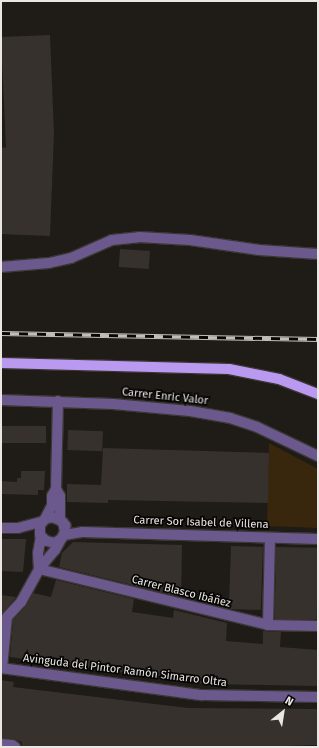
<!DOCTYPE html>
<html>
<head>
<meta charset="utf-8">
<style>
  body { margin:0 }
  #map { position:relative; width:319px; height:748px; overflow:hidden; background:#1f1b16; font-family:"Fira Sans",sans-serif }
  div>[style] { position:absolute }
  .green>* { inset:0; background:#38270c }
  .building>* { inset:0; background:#36312c; transform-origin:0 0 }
  .roads { filter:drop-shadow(1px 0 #3b3733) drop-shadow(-1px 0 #3b3733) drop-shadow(0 1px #3b3733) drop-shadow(0 -1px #3b3733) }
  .minor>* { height:10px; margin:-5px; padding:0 5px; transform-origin:5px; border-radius:5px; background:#6b588c }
  .major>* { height:10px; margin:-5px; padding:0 5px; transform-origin:5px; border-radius:5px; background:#ba9af1 }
  .rail>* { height:4.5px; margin-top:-2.25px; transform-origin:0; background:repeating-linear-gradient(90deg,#070605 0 9px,#c1beba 0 18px); box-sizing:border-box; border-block:1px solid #c1beba }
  span { translate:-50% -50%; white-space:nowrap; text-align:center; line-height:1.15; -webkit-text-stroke:3.5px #070605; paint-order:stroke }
  .street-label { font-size:11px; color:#e9e6e3 }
  .frame { position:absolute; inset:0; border:2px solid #e9e6e3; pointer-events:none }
  .north { position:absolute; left:263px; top:692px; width:40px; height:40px; -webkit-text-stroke:3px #070605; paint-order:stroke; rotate:30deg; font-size:11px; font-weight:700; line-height:16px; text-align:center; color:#e9e6e3 }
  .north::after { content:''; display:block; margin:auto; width:14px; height:18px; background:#e9e6e3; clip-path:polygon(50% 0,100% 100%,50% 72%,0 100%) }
</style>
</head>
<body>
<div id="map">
  <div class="green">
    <i style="clip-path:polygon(269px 443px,318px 469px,318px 528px,267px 526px)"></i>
  </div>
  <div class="building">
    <i style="clip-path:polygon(50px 35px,54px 133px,50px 236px,1px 234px,1px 147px,6px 148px,1px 37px)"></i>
    <i style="left:120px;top:249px;width:30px;height:18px;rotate:4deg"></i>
    <i style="left:1px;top:426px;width:45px;height:17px"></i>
    <i style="left:68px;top:430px;width:35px;height:20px;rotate:2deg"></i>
    <i style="clip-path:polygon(103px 448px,269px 453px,268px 503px,108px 500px,108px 503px,67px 502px,67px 484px,101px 485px)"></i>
    <i style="clip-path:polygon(21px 471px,45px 471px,44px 490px,38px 490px,38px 495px,1px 494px,1px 481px,17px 482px,17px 478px,21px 478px)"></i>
    <i style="clip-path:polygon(1px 539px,26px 539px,23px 572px,1px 571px)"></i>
    <i style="clip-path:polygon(73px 542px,182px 545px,181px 597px,59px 567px,62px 553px)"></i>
    <i style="left:231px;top:546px;width:32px;height:63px;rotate:2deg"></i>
    <i style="left:276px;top:547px;width:42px;height:72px;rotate:1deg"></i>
    <i style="clip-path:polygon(56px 580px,134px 599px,132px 612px,173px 618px,174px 610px,227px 623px,226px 641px,263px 644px,263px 631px,281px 632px,280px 647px,318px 650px,318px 686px,207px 684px,10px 657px,13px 620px,26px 606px,33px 593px,51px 597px)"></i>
    <i style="clip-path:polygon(1px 595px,16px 597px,1px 615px)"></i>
    <i style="clip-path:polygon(1px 680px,14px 682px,13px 687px,188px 708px,318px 709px,318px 745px,251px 747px,22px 747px,22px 742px,13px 739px,1px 738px)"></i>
  </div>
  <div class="roads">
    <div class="minor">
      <i style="left:1px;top:267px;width:48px;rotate:-4.8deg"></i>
      <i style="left:49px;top:263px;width:23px;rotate:-13deg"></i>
      <i style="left:71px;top:258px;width:45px;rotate:-23.7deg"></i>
      <i style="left:112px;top:240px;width:27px;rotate:-6deg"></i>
      <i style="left:139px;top:237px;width:51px;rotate:3.4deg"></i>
      <i style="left:190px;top:240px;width:70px;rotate:8.2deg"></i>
      <i style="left:259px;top:250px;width:59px;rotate:3.9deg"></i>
      <i style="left:1px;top:400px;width:112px;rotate:2deg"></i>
      <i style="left:113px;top:404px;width:77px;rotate:5.2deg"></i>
      <i style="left:190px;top:411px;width:41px;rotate:9.9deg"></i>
      <i style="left:230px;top:418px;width:28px;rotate:18deg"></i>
      <i style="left:257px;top:427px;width:68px;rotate:25.4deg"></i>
      <i style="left:56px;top:489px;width:8px;rotate:60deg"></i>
      <i style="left:60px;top:496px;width:24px;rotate:90deg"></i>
      <i style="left:45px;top:519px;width:16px;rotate:-63deg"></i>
      <i style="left:52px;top:505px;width:9px;rotate:-90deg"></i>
      <i style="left:52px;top:496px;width:8px;rotate:-60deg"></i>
      <i style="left:56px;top:489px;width:88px;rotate:-88.7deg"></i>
      <i style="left:1px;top:528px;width:17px"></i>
      <i style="left:18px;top:528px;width:24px;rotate:-15deg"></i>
      <i style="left:64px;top:535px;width:18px;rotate:-9deg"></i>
      <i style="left:82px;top:532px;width:236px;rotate:1.7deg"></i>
      <i style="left:62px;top:538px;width:9px;rotate:144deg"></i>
      <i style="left:55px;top:543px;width:9px;rotate:-167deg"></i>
      <i style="left:46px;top:541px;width:8px;rotate:-135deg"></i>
      <i style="left:40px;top:535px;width:10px;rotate:-90deg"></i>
      <i style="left:40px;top:525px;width:8px;rotate:-50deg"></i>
      <i style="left:45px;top:519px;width:7px;rotate:-16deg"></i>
      <i style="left:52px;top:517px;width:9px;rotate:21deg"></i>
      <i style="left:60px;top:520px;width:8px;rotate:45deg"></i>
      <i style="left:39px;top:569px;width:236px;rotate:13.7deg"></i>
      <i style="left:268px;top:625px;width:50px;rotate:1.1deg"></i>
      <i style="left:39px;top:569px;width:16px;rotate:-94deg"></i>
      <i style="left:38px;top:553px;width:17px;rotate:-80deg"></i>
      <i style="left:268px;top:625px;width:87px;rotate:-88.7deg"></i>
      <i style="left:1px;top:668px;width:203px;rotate:7.7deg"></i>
      <i style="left:202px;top:695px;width:116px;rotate:1deg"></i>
      <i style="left:2px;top:668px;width:51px;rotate:-84.4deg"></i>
      <i style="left:7px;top:617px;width:21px;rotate:-47deg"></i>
      <i style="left:21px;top:602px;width:38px;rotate:-61deg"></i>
      <i style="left:39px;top:569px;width:25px;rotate:-50deg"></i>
      <i style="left:55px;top:550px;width:21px;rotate:-61deg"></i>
      <i style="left:65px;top:532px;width:10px;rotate:-101deg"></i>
      <i style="left:1px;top:744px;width:11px;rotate:5deg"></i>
      <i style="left:12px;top:745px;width:4px;rotate:34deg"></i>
    </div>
    <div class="major">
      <i style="left:1px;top:363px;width:228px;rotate:1.5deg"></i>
      <i style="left:229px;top:369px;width:51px;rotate:11.3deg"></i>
      <i style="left:279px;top:379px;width:42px;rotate:21deg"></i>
    </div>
  </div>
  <div class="rail">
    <i style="left:1px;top:333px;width:317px;rotate:1.1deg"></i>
  </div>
  <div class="street-label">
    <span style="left:165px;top:397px;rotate:6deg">Carrer Enric Valor</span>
    <span style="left:201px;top:523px;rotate:2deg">Carrer Sor Isabel de Villena</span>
    <span style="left:181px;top:592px;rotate:14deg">Carrer Blasco Ibáñez</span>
    <span style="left:125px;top:671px;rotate:7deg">Avinguda del Pintor Ramón Simarro Oltra</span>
  </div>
  <div class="frame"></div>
  <div class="north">N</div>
</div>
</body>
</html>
